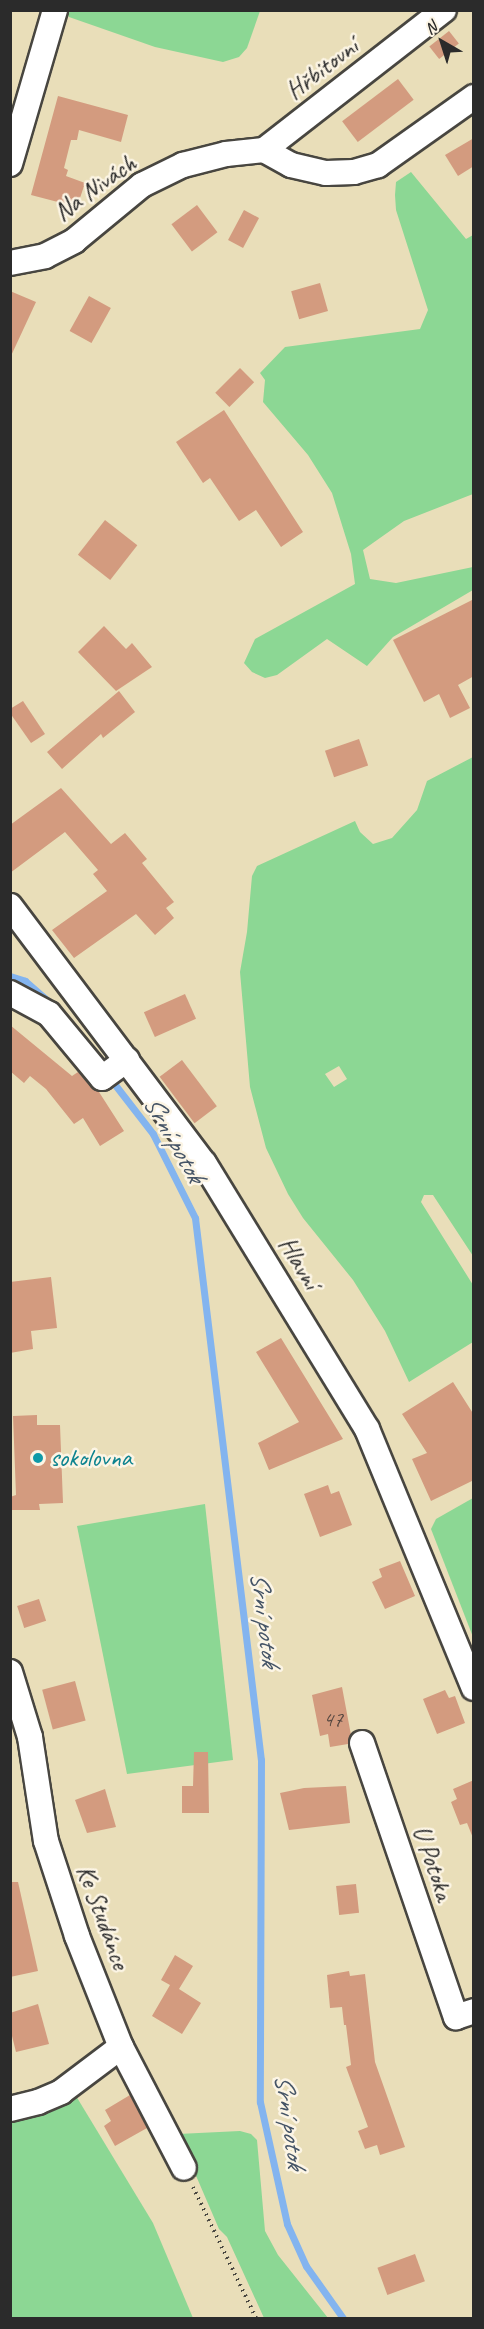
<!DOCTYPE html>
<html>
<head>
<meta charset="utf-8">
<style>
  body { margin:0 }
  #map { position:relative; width:484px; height:2329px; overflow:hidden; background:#e9deb9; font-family:Caveat,sans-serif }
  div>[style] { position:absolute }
  .green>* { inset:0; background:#8cd794 }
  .stream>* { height:7px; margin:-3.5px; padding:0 3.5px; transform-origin:3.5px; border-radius:3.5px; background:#83b4ef }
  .building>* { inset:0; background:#d39b7f; transform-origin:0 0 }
  .path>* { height:4px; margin-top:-2px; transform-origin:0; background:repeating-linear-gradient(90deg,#484640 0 1.5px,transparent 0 6px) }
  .roads { filter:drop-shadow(2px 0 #484640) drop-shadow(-2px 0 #484640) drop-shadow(0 2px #484640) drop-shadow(0 -2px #484640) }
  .minor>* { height:24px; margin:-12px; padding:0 12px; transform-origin:12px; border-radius:12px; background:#fff }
  .dots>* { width:16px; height:16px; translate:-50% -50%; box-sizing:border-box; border:3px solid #fcf5e5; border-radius:50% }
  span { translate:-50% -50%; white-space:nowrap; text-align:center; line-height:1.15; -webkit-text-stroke:5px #fcf5e5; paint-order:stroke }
  .number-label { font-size:22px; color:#554740 }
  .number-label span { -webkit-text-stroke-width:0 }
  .street-label { font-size:26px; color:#2b2b2b }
  .culture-label { font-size:26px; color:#0d838f }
  .left { translate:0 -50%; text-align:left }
  .water-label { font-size:27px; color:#455466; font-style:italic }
  .frame { position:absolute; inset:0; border:12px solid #2b2b2b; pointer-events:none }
  .north { position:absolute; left:412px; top:12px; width:60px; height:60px; -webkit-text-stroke:4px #fcf5e5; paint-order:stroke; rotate:321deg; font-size:16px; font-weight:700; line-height:24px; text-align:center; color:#2b2b2b }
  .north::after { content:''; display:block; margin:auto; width:21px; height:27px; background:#2b2b2b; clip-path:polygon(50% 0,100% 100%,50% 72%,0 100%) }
</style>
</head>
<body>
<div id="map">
  <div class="green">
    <i style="clip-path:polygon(65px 11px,260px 11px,247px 48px,239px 57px,223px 62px,155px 47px,69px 17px)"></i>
    <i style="clip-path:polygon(411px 172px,466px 239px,473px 235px,473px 494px,404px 521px,363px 550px,370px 579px,396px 583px,473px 567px,473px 590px,393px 637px,367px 666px,327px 639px,277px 675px,265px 678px,252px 672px,244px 663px,255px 639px,355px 584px,351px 554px,332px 493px,308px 455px,263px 402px,265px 380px,260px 373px,285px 347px,420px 329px,428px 310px,396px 210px,395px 195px,396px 182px)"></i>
    <i style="clip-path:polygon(evenodd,473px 757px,473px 1256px,433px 1195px,424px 1195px,421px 1202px,473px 1285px,473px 1342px,409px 1382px,385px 1331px,353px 1280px,303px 1218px,288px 1194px,266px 1148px,250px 1087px,240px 972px,247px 932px,252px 876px,257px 866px,355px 821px,360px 832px,373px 844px,392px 838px,417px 810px,427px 781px,473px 757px,339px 1066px,347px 1079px,334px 1087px,325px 1074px,339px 1066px)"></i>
    <i style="clip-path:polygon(473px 1498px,473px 1637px,431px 1529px,436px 1519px)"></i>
    <i style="clip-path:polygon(205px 1504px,233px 1760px,127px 1774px,77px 1526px)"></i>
    <i style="clip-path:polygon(73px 2091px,153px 2223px,193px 2318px,11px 2318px,10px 2118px)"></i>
    <i style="clip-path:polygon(240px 2131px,251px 2134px,257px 2140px,265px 2231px,278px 2255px,328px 2318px,264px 2318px,227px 2237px,219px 2229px,178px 2134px)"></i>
  </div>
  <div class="stream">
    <i style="left:10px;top:976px;width:16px;rotate:18deg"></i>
    <i style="left:25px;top:981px;width:33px;rotate:41deg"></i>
    <i style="left:109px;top:1077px;width:72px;rotate:52.3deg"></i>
    <i style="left:153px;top:1134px;width:94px;rotate:63.4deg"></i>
    <i style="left:195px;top:1218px;width:546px;rotate:83.06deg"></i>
    <i style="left:261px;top:1760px;width:342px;rotate:90.2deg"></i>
    <i style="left:260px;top:2102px;width:125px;rotate:77.5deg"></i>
    <i style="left:287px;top:2224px;width:46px;rotate:65.7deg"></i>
    <i style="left:306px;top:2266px;width:64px;rotate:54.6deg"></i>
  </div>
  <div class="building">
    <i style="left:449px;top:31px;width:16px;height:25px;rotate:52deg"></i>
    <i style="left:398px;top:79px;width:26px;height:70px;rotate:53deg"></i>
    <i style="clip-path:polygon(58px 96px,128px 115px,121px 142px,79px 130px,77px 140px,71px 140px,64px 168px,68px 170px,66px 176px,85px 183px,77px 207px,31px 195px)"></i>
    <i style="clip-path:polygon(474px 138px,474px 166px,458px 176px,445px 155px)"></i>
    <i style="left:197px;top:205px;width:34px;height:32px;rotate:53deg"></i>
    <i style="left:244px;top:210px;width:17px;height:34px;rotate:28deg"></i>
    <i style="left:320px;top:283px;width:29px;height:30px;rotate:74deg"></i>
    <i style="clip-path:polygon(10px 291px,36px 302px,10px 358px)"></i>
    <i style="left:89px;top:296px;width:25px;height:40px;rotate:29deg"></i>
    <i style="left:240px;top:368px;width:20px;height:35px;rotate:45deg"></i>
    <i style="clip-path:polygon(224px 410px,303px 532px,281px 547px,256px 510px,239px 521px,210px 478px,203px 483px,176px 442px)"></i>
    <i style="left:105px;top:520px;width:41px;height:44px;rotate:38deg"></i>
    <i style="clip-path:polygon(474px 599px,474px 676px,458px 685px,470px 708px,450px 718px,439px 694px,424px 702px,393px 640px)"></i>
    <i style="clip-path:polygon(104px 626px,126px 649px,132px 643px,152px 667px,116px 691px,78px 652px)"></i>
    <i style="clip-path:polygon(119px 691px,135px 712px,103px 738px,101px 734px,62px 769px,47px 752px)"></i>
    <i style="clip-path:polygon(23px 701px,45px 734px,31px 743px,10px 713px,10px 709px)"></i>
    <i style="left:359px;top:739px;width:28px;height:36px;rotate:71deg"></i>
    <i style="clip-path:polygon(61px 788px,111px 844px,125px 833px,147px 859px,142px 863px,174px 902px,166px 908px,174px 918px,155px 935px,136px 914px,74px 958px,52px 930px,107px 891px,93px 874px,98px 870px,65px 832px,10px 873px,10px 825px)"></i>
    <i style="left:185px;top:994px;width:27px;height:45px;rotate:66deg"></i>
    <i style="clip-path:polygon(10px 1025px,72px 1076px,78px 1072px,91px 1087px,99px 1092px,124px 1131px,100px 1146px,83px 1118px,74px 1124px,46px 1089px,30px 1076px,24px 1083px,10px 1071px)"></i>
    <i style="left:182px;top:1060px;width:58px;height:28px;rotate:53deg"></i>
    <i style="clip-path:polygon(51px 1277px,57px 1328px,31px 1331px,33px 1349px,10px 1353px,10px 1282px)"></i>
    <i style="clip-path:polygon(281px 1338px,343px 1439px,269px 1470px,258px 1443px,299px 1422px,256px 1352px)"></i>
    <i style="clip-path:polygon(453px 1382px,474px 1415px,474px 1480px,431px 1501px,412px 1459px,427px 1453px,402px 1414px)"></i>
    <i style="clip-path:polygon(37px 1415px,37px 1425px,60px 1425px,63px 1503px,39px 1504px,40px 1510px,10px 1510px,10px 1497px,16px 1495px,13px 1416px)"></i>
    <i style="clip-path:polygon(328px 1485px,331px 1494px,339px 1491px,352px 1525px,320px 1537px,304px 1494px)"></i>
    <i style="clip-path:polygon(400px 1561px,415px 1596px,385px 1609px,372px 1582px,382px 1577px,379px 1569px)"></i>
    <i style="left:39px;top:1599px;width:23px;height:23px;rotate:72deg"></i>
    <i style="left:75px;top:1681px;width:41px;height:34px;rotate:75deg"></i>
    <i style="clip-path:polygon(342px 1687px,351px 1735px,348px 1744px,330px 1747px,328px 1734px,320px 1736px,312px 1695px)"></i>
    <i style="clip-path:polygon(445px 1690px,449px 1698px,455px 1696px,465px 1723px,437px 1734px,423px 1699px)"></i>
    <i style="clip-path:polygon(194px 1752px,208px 1752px,209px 1813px,182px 1813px,182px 1786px,193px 1786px)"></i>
    <i style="clip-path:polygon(474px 1780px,474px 1838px,473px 1838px,467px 1823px,460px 1825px,451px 1802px,457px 1799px,453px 1789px)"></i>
    <i style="clip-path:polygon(346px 1786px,350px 1823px,289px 1830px,280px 1793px,304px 1788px)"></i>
    <i style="clip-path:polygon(105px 1789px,116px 1827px,87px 1833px,75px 1800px)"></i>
    <i style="clip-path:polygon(10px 1882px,18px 1882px,38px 1971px,10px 1977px)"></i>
    <i style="left:356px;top:1884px;width:29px;height:20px;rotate:84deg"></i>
    <i style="clip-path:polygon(175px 1955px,193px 1966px,179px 1989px,201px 2003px,182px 2034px,152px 2016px,170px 1985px,161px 1980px)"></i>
    <i style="clip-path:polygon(349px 1971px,350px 1976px,365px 1974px,375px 2062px,405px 2147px,380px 2155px,377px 2145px,365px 2149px,358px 2131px,368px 2127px,346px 2067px,351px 2065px,346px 2025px,344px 2025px,342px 2007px,330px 2008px,327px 1975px)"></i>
    <i style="clip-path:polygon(38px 2004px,49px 2044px,16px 2052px,10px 2028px,10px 2013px)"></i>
    <i style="clip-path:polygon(130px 2095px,147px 2128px,115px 2146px,104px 2126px,111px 2121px,105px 2110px)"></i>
    <i style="left:415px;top:2254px;width:29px;height:40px;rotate:70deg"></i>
  </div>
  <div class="path">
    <i style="left:193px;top:2187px;width:145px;rotate:64.3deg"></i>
  </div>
  <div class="roads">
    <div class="minor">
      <i style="left:264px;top:150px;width:228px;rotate:-37.9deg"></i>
      <i style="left:10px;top:164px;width:160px;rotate:-73.7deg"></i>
      <i style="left:10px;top:263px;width:36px;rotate:-11deg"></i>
      <i style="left:45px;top:256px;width:33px;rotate:-27deg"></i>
      <i style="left:74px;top:241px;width:88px;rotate:-39.5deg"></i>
      <i style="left:142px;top:185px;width:46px;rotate:-26deg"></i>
      <i style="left:183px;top:165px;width:44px;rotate:-14.3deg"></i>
      <i style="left:226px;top:154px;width:38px;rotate:-6deg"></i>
      <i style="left:264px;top:150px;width:31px;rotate:29deg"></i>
      <i style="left:291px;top:165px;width:36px;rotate:13deg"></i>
      <i style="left:326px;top:173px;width:28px;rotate:-2deg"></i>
      <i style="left:354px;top:172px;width:25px;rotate:-16deg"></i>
      <i style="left:378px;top:165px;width:118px;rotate:-35.3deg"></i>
      <i style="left:10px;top:906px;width:322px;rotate:53deg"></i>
      <i style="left:204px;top:1163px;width:312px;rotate:58.5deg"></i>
      <i style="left:367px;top:1429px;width:280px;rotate:67.6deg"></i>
      <i style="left:10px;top:993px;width:44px;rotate:28.3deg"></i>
      <i style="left:49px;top:1014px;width:83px;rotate:50.4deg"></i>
      <i style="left:102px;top:1078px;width:31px;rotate:-36deg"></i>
      <i style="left:10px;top:1672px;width:68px;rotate:72.9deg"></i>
      <i style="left:30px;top:1737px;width:105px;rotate:81.3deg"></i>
      <i style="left:46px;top:1841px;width:100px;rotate:71.9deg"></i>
      <i style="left:77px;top:1936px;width:119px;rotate:68.4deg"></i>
      <i style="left:121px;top:2047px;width:136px;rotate:62.5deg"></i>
      <i style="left:362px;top:1743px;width:290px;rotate:71.1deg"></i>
      <i style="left:456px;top:2017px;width:19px;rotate:-18deg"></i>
      <i style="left:10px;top:2109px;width:29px;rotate:-14deg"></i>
      <i style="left:38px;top:2102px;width:25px;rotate:-23deg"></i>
      <i style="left:61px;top:2092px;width:75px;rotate:-36.9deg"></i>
    </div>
  </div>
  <div class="dots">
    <i style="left:38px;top:1458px;background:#0f9aa8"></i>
  </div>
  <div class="number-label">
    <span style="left:333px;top:1720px">47</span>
  </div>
  <div class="street-label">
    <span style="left:322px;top:69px;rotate:-38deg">Hřbitovní</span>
    <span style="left:95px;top:188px;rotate:-36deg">Na Nivách</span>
    <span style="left:299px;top:1263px;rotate:58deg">Hlavní</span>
    <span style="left:433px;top:1863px;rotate:71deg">U Potoka</span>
    <span style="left:103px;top:1917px;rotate:70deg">Ke Studánce</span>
  </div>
  <div class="culture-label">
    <span class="left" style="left:50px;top:1458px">sokolovna</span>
  </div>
  <div class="water-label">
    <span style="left:174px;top:1139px;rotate:60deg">Srní potok</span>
    <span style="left:265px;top:1619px;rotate:83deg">Srní potok</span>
    <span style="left:290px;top:2121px;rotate:82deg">Srní potok</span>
  </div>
  <div class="frame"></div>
  <div class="north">N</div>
</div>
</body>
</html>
